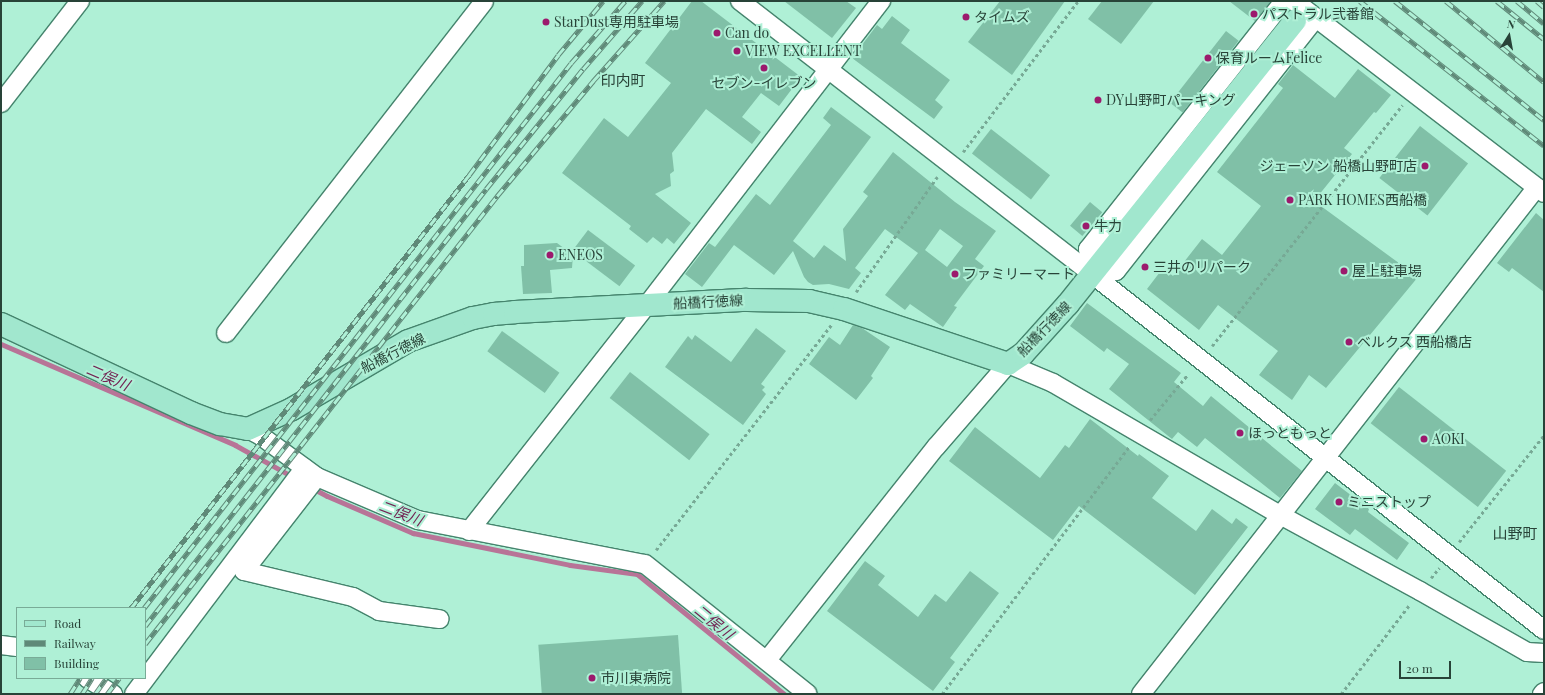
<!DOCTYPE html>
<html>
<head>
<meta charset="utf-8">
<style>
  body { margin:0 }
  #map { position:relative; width:1545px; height:695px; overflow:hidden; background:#aff0d6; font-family:"Playfair Display","Noto Sans JP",serif }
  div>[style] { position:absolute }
  .stream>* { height:5px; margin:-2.5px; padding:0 2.5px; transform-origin:2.5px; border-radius:2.5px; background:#b87497 }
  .building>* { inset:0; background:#80c0a7; transform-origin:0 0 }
  .path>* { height:2.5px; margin-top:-1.25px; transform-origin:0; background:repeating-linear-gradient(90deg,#77a995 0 3px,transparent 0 6px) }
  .roads { filter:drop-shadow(1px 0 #45846d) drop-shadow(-1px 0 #45846d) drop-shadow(0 1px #45846d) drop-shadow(0 -1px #45846d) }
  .minor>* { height:18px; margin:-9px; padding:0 9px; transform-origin:9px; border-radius:9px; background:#fff }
  .major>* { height:22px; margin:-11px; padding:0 11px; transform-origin:11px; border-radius:11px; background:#a1e7ce }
  .rail>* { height:4.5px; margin-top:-2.25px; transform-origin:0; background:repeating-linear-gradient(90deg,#aff0d6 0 9px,#5f8978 0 18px); box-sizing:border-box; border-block:1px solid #5f8978 }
  .dots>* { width:11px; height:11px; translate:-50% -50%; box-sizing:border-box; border:2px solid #aff0d6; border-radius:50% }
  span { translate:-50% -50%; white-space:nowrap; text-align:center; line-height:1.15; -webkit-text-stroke:4px #aff0d6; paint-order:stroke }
  .poi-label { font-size:14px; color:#284338 }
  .left { translate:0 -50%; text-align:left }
  .right { translate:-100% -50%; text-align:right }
  .street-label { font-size:14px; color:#284338 }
  .neighbourhood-label { font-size:15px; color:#284338 }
  .water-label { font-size:15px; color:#732253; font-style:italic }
  .frame { position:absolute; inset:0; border:2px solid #284338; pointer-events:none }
  .legend { position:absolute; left:16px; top:607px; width:130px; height:72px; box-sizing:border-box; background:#aff0d6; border:1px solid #79ab97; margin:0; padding:5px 7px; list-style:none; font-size:12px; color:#284338 }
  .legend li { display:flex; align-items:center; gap:8px; height:20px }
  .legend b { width:20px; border:1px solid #79ab97 }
  .north { position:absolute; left:1489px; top:16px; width:40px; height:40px; -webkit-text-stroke:3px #aff0d6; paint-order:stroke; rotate:11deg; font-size:11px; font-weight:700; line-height:16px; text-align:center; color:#284338 }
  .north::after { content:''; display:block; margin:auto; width:14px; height:18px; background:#284338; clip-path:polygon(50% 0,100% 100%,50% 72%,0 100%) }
  .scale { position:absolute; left:1399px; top:661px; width:52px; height:18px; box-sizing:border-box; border:2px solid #284338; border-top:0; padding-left:5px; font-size:12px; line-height:14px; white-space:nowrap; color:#284338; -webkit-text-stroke:3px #aff0d6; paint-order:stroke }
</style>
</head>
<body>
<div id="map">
  <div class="stream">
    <i style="left:1px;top:344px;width:255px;rotate:23.3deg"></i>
    <i style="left:235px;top:445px;width:66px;rotate:28.9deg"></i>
    <i style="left:312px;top:488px;width:17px;rotate:28deg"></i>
    <i style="left:327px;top:496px;width:94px;rotate:23.3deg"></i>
    <i style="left:413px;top:533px;width:160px;rotate:11.5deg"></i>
    <i style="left:570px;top:565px;width:68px;rotate:7.7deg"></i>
    <i style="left:637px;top:574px;width:190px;rotate:39.2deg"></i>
  </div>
  <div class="building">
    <i style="clip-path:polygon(692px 1px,701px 1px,801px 77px,779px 106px,761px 93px,742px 117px,761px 132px,752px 144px,706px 109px,672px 153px,674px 171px,670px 174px,671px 186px,655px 194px,691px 223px,674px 244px,667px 238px,662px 244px,653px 237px,647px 243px,629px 229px,631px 226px,562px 173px,604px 118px,628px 137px,671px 83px,645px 63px)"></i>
    <i style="clip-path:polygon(784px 1px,846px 1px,856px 8px,832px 38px)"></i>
    <i style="clip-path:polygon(1000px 1px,1065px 1px,1012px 75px,968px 42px)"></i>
    <i style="clip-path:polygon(1102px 1px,1154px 1px,1121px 44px,1088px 19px)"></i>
    <i style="clip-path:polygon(1229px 1px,1271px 1px,1255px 21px)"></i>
    <i style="clip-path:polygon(892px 16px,910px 30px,901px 43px,950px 80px,935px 100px,943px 107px,934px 119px,852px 58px,877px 25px,882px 29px)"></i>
    <i style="left:1226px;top:31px;width:16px;height:91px;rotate:38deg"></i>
    <i style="clip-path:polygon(1293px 65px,1335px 98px,1358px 69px,1391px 95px,1376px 113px,1374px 112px,1344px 148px,1352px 154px,1314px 201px,1418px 277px,1326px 388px,1309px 375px,1292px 400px,1259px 375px,1278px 351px,1218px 305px,1199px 330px,1147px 289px,1163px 268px,1173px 276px,1202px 239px,1222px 255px,1261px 206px,1217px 172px,1283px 88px,1278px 84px)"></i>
    <i style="clip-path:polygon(evenodd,831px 107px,871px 137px,793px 241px,814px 258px,824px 245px,846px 261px,843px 229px,868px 196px,863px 192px,893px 152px,955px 202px,996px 231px,975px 259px,984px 266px,954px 306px,957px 307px,943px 327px,910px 304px,905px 310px,885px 295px,918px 253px,885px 229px,855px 268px,861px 273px,849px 289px,829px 284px,813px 285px,808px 282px,804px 277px,793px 251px,774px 275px,734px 245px,702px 287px,685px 274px,709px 243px,715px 247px,756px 194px,770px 205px,831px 125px,823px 118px,831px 107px,940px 229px,963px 246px,947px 267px,925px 250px,940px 229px)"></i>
    <i style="left:1420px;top:126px;width:61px;height:66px;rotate:38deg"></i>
    <i style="left:991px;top:129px;width:75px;height:31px;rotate:38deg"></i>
    <i style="left:1090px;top:202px;width:16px;height:31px;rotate:40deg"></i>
    <i style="clip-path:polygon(1536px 213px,1544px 220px,1544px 292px,1512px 268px,1509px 272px,1497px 263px)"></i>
    <i style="left:588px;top:230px;width:59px;height:26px;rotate:37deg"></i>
    <i style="clip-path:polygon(557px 243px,573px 255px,572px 268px,550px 270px,552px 293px,523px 294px,521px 266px,524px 266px,524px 245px)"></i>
    <i style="clip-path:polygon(1087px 303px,1181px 373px,1174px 382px,1203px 406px,1211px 396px,1302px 471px,1280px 498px,1205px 438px,1197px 447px,1178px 432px,1172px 439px,1109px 389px,1129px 364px,1107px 348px,1104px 352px,1070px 326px)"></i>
    <i style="clip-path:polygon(853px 325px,862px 328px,890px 347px,871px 376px,873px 378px,856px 400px,809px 364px,829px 337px,840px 345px)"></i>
    <i style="clip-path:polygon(756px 328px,786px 351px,761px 384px,765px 387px,762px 390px,766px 394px,743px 425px,665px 367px,688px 336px,692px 340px,695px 335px,731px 362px)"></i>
    <i style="left:502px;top:331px;width:71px;height:25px;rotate:36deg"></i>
    <i style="left:630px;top:372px;width:101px;height:33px;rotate:38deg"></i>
    <i style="left:1399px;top:387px;width:136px;height:46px;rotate:38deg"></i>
    <i style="clip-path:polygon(1090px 419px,1138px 456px,1139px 454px,1169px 476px,1152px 498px,1196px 531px,1212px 509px,1232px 524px,1236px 518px,1248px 527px,1195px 595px,1079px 506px,1053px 540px,949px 461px,975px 427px,1040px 478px,1065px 445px,1069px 448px)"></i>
    <i style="clip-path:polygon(1335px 483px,1369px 509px,1368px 512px,1409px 543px,1397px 560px,1355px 529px,1350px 535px,1315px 509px)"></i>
    <i style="clip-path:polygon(865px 561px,885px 576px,878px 585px,918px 617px,935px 594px,946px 602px,970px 571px,999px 593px,950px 658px,955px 662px,933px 691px,827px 611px)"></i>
    <i style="left:678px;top:635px;width:59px;height:140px;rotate:86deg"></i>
  </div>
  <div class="path">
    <i style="left:963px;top:152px;width:190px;rotate:-52.7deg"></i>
    <i style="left:856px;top:292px;width:141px;rotate:-54.8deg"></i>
    <i style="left:1212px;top:346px;width:307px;rotate:-51.7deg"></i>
    <i style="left:1150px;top:420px;width:60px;rotate:-50.4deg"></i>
    <i style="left:1459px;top:542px;width:137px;rotate:-51.5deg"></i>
    <i style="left:656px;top:550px;width:285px;rotate:-52.1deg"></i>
    <i style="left:1431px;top:578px;width:13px;rotate:-51deg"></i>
    <i style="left:942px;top:694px;width:310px;rotate:-52.9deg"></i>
    <i style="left:1341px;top:694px;width:113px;rotate:-52.5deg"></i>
  </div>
  <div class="roads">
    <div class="minor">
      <i style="left:740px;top:1px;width:445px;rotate:37.8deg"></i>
      <i style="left:1092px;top:274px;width:575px;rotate:38.22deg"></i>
      <i style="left:1284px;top:1px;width:316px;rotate:128.3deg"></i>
      <i style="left:1088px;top:249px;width:25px;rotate:81deg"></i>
      <i style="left:1092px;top:274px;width:24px;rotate:-7deg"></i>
      <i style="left:1116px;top:271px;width:323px;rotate:-51.7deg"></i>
      <i style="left:1294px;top:1px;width:315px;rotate:37.5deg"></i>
      <i style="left:1px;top:103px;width:129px;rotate:-52.2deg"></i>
      <i style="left:226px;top:333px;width:420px;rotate:-52.1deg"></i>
      <i style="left:248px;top:429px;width:15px;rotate:28deg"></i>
      <i style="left:261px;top:436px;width:69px;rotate:36.2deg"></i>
      <i style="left:317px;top:477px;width:110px;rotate:23.1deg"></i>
      <i style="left:418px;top:520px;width:231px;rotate:11deg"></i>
      <i style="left:645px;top:564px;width:208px;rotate:38.6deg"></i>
      <i style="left:317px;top:477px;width:119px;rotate:127.8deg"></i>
      <i style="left:244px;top:571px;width:112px;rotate:13.4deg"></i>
      <i style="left:353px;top:597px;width:30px;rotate:28deg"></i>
      <i style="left:379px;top:611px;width:61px;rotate:7.6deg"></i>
      <i style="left:469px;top:531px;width:288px;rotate:-51.8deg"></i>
      <i style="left:647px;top:305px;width:384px;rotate:-52.4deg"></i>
      <i style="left:1px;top:645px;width:16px;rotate:7deg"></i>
      <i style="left:767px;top:660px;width:272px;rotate:-51.6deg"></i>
      <i style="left:936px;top:447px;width:110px;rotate:-49.1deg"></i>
      <i style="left:1008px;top:364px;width:49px;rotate:22.9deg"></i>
      <i style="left:1053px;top:383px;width:263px;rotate:30.2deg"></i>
      <i style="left:1280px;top:515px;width:159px;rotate:28.5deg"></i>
      <i style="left:1420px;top:591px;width:123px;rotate:29.7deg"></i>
      <i style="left:1527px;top:652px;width:17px;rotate:3deg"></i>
      <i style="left:87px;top:678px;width:31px;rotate:32deg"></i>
      <i style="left:134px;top:694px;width:283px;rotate:-53deg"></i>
      <i style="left:1141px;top:694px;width:643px;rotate:-52.01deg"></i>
      <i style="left:1542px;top:694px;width:3px;rotate:-45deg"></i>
    </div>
    <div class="major">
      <i style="left:1px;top:324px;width:210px;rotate:25.1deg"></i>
      <i style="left:191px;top:413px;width:31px;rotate:21deg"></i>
      <i style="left:220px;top:424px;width:28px;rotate:10deg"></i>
      <i style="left:248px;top:429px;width:48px;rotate:-24.4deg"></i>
      <i style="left:292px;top:409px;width:134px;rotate:-30.4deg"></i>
      <i style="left:408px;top:341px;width:69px;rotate:-19.5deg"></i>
      <i style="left:473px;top:318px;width:21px;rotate:-11deg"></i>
      <i style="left:494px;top:314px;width:21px;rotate:-5deg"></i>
      <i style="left:515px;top:312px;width:232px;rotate:-3deg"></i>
      <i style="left:747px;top:300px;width:62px;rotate:0.9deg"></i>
      <i style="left:809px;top:301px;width:36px;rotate:13deg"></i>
      <i style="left:844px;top:309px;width:173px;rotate:18.5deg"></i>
      <i style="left:1008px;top:364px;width:18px;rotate:-34deg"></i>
      <i style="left:1023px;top:354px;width:67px;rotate:-48deg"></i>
      <i style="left:1068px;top:304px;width:363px;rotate:-51.3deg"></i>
    </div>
  </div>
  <div class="rail">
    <i style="left:1360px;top:1px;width:234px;rotate:38.2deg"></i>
    <i style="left:1395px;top:1px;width:191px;rotate:38.6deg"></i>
    <i style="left:1446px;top:1px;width:127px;rotate:39.6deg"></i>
    <i style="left:1497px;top:1px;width:60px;rotate:39deg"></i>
    <i style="left:1517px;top:1px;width:35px;rotate:40deg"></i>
    <i style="left:1537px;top:1px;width:9px;rotate:41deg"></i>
    <i style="left:131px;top:608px;width:549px;rotate:-52.02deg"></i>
    <i style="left:469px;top:175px;width:149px;rotate:-53.4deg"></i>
    <i style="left:558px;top:55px;width:70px;rotate:-50.2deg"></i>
    <i style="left:144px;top:608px;width:692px;rotate:-51.92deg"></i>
    <i style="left:571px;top:63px;width:82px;rotate:-48.9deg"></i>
    <i style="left:145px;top:626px;width:554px;rotate:-52.03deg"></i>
    <i style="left:486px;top:189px;width:154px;rotate:-51.1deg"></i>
    <i style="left:583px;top:69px;width:90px;rotate:-49.1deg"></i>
    <i style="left:145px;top:644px;width:570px;rotate:-51.84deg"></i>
    <i style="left:497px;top:196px;width:150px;rotate:-50.1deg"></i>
    <i style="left:593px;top:81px;width:107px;rotate:-48.4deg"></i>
    <i style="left:70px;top:694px;width:19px;rotate:-58deg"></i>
    <i style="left:82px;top:694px;width:19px;rotate:-58deg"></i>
    <i style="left:95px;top:694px;width:19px;rotate:-55deg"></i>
    <i style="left:107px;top:694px;width:20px;rotate:-53deg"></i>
  </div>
  <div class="dots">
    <i style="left:1254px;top:14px;background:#9c1a6d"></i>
    <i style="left:966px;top:17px;background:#9c1a6d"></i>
    <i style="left:546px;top:22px;background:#9c1a6d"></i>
    <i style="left:717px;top:33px;background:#9c1a6d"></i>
    <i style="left:737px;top:51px;background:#9c1a6d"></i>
    <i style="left:1208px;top:58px;background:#9c1a6d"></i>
    <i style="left:764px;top:68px;background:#9c1a6d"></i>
    <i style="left:1098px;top:100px;background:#9c1a6d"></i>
    <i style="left:1425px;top:166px;background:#9c1a6d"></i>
    <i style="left:1290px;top:200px;background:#9c1a6d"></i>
    <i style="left:1086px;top:226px;background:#9c1a6d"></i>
    <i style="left:550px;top:255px;background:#9c1a6d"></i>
    <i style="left:1145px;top:267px;background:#9c1a6d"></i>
    <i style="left:1344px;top:271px;background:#9c1a6d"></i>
    <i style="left:955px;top:274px;background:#9c1a6d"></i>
    <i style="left:1349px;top:342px;background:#9c1a6d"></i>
    <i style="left:1240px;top:433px;background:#9c1a6d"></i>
    <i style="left:1424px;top:439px;background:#9c1a6d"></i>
    <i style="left:1339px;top:502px;background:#9c1a6d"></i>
    <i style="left:592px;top:678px;background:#9c1a6d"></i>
  </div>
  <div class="poi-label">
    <span class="left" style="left:1262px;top:14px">パストラル弐番館</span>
    <span class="left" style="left:974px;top:17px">タイムズ</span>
    <span class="left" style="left:554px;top:22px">StarDust専用駐車場</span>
    <span class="left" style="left:725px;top:33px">Can do</span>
    <span class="left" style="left:745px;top:51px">VIEW EXCELLENT</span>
    <span class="left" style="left:1216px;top:58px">保育ルームFelice</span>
    <span style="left:764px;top:83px">セブン-イレブン</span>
    <span class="left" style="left:1106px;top:100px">DY山野町パーキング</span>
    <span class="right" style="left:1417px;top:166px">ジェーソン 船橋山野町店</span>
    <span class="left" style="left:1298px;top:200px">PARK HOMES西船橋</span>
    <span class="left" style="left:1094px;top:226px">牛力</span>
    <span class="left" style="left:558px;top:255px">ENEOS</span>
    <span class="left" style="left:1153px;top:267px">三井のリパーク</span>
    <span class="left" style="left:1352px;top:271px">屋上駐車場</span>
    <span class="left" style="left:963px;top:274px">ファミリーマート</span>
    <span class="left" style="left:1357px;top:342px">ベルクス 西船橋店</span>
    <span class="left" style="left:1248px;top:433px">ほっともっと</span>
    <span class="left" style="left:1432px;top:439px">AOKI</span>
    <span class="left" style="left:1347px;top:502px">ミニストップ</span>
    <span class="left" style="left:601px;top:678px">市川東病院</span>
  </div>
  <div class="street-label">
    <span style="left:708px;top:302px;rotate:-3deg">船橋行徳線</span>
    <span style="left:1044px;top:329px;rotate:-46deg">船橋行徳線</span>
    <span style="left:393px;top:353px;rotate:-27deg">船橋行徳線</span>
  </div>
  <div class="neighbourhood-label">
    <span style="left:623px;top:81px">印内町</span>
    <span style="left:1515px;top:534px">山野町</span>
  </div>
  <div class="water-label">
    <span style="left:108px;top:377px;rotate:23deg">二俣川</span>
    <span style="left:401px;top:513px;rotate:21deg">二俣川</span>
    <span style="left:714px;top:622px;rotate:39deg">二俣川</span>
  </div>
  <div class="frame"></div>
  <ul class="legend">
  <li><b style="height:5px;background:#a1e7ce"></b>Road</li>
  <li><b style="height:5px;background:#5f8978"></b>Railway</li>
  <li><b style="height:11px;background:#80c0a7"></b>Building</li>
  </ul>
  <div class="north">N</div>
  <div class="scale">20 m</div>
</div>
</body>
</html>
